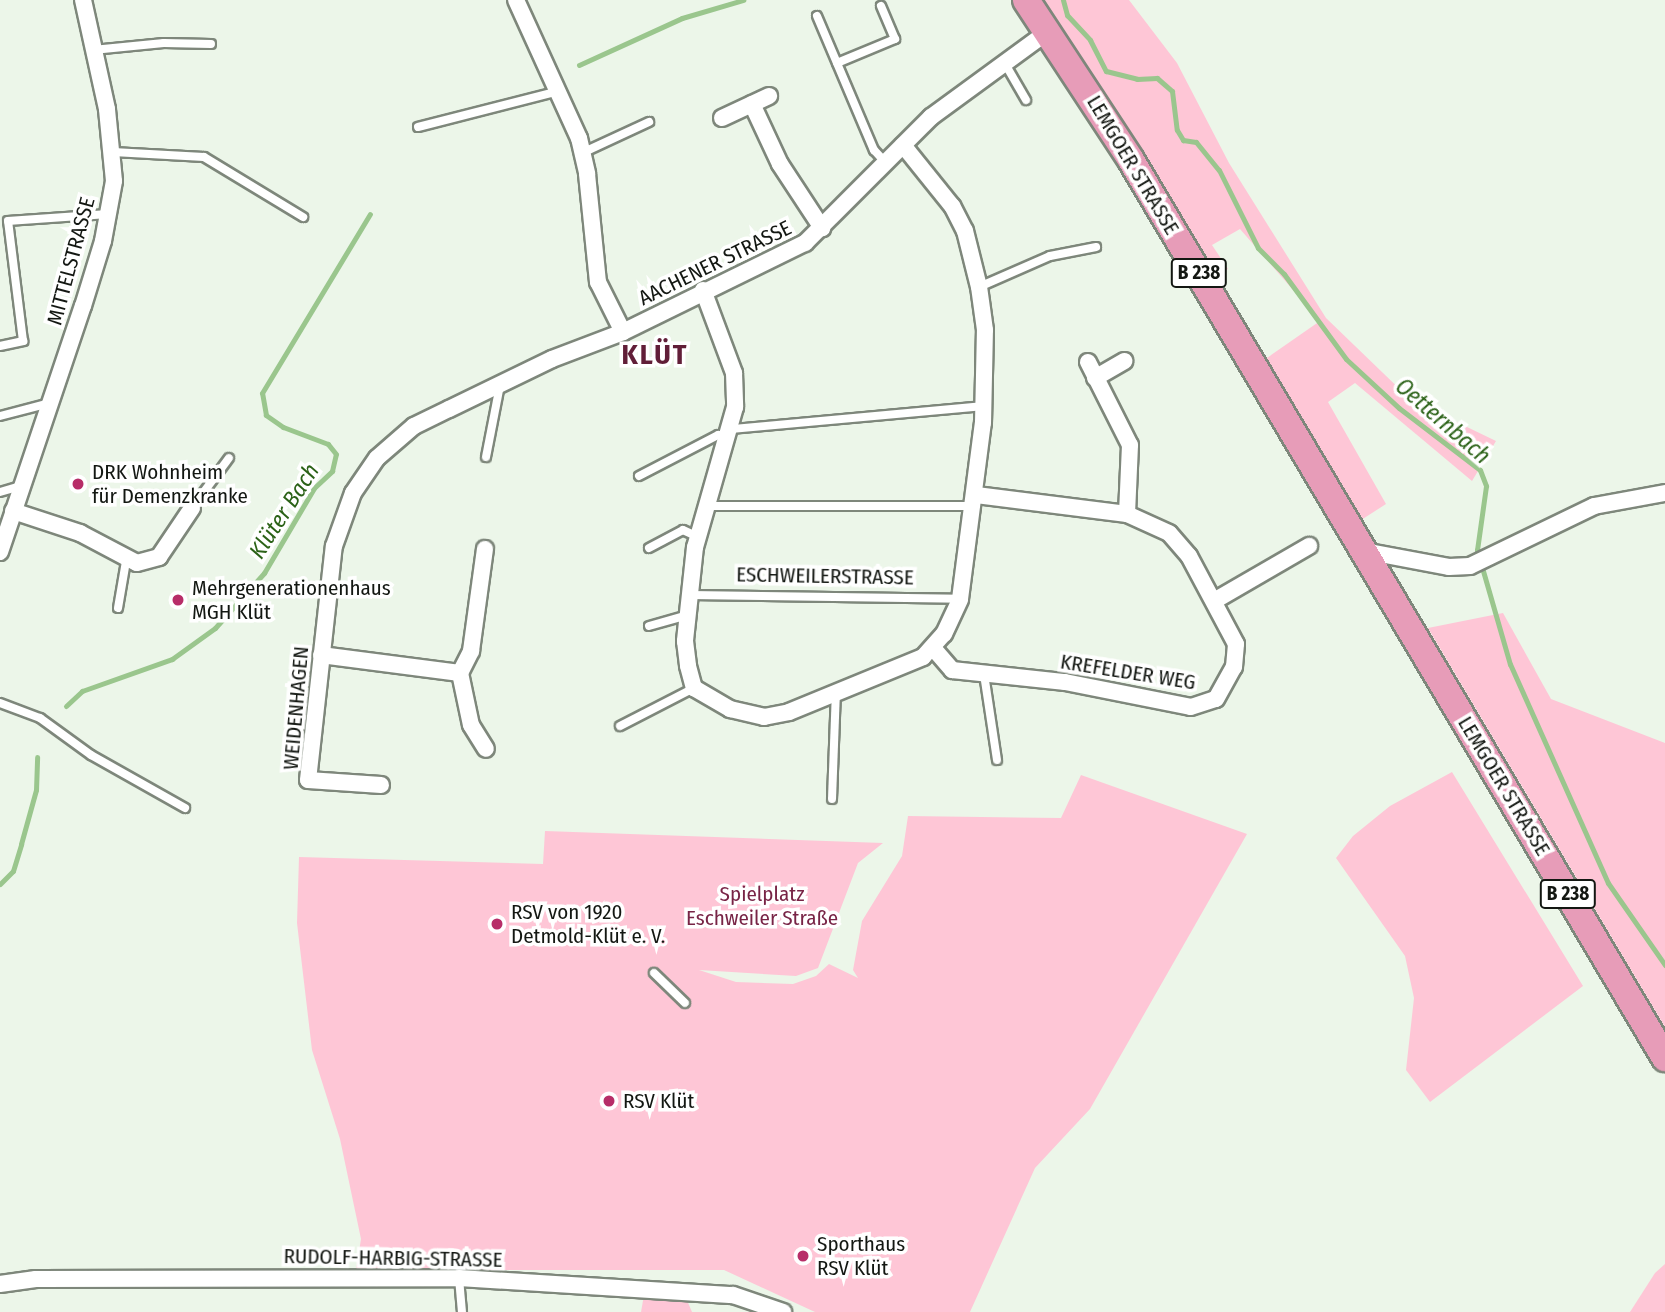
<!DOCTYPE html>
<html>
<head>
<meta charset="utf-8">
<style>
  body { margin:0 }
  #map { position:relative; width:1665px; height:1312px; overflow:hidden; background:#ecf6e9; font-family:"Fira Sans Condensed",sans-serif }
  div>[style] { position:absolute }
  .green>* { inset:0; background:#fec6d6 }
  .stream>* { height:5px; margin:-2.5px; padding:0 2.5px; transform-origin:2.5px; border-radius:2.5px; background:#9ac68d }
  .roads { filter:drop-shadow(2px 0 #7e877b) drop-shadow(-2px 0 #7e877b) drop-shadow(0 2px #7e877b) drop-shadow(0 -2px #7e877b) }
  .service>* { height:8px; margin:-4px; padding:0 4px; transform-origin:4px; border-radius:4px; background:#fff }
  .minor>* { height:16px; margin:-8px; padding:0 8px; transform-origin:8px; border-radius:8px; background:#fff }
  .primary>* { height:26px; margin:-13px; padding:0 13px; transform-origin:13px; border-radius:13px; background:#e79cb8 }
  .dots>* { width:19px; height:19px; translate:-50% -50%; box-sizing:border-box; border:4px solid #fff; border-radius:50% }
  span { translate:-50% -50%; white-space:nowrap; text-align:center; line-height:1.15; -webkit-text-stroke:7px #fff; paint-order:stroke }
  .shield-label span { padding:2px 5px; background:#fff; border:2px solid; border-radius:5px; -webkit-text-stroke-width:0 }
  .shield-label { font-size:19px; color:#131712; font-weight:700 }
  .street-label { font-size:21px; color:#131712 }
  .poi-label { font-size:21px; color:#131712 }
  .left { translate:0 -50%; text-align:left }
  .park-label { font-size:21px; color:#782446 }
  .water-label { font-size:23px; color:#2b6217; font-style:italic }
  .district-label { font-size:28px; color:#611e38; font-weight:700; letter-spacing:2px }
</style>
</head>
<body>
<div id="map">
  <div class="green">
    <i style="clip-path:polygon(1042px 0,1129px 0,1177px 63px,1229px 163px,1326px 318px,1411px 400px,1496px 441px,1472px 481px,1355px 383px,1328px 402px,1386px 504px,1358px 522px,1264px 360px,1320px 321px,1240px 229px,1212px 245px,1228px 269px,1215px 274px,1118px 114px)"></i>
    <i style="clip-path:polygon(1503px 613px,1551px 699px,1665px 743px,1665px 1027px,1428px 628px)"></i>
    <i style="clip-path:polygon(1452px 772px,1583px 986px,1430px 1102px,1406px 1070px,1414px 998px,1405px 956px,1336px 858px,1353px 836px,1390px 806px)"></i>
    <i style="clip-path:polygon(1081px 775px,1247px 834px,1090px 1109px,1035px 1168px,970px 1312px,815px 1312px,724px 1270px,356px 1270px,361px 1239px,340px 1139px,312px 1050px,297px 923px,299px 857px,543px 864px,545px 831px,883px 843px,858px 863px,818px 968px,796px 976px,699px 970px,736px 982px,793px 984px,816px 976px,829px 964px,858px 978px,853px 970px,862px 921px,902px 856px,908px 816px,1061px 818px)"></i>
    <i style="clip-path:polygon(1665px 1264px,1665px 1312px,1630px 1312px,1655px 1273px)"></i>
    <i style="clip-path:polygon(644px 1295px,686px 1298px,692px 1312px,641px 1312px)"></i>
  </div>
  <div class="stream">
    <i style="left:1063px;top:0;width:16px;rotate:75deg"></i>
    <i style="left:1067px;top:15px;width:34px;rotate:47deg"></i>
    <i style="left:1090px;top:40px;width:35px;rotate:63deg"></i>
    <i style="left:1106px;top:71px;width:32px;rotate:14deg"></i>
    <i style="left:1137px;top:79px;width:20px;rotate:-3deg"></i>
    <i style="left:1157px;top:78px;width:20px;rotate:41deg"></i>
    <i style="left:1172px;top:91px;width:39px;rotate:83deg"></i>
    <i style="left:1177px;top:130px;width:12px;rotate:59deg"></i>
    <i style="left:1183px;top:140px;width:13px;rotate:9deg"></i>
    <i style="left:1196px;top:142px;width:36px;rotate:51deg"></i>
    <i style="left:1219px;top:170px;width:87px;rotate:63.4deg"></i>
    <i style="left:1258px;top:248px;width:37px;rotate:45deg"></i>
    <i style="left:1284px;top:274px;width:105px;rotate:53.9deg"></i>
    <i style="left:1346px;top:359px;width:72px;rotate:42.8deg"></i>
    <i style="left:1399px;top:408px;width:102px;rotate:37.4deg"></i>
    <i style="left:1480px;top:470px;width:17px;rotate:69deg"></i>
    <i style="left:1486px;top:486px;width:65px;rotate:98deg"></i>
    <i style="left:1477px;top:550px;width:119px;rotate:73.9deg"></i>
    <i style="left:1510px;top:664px;width:240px;rotate:65.9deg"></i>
    <i style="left:1608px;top:883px;width:100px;rotate:55.2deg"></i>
    <i style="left:579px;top:65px;width:113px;rotate:-24.5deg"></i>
    <i style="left:682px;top:18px;width:64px;rotate:-16.4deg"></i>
    <i style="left:66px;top:706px;width:22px;rotate:-43deg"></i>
    <i style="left:82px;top:691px;width:96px;rotate:-19.6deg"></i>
    <i style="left:172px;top:659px;width:53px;rotate:-35.8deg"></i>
    <i style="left:215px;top:628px;width:74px;rotate:-48.3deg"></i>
    <i style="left:264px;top:573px;width:99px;rotate:-59.5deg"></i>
    <i style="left:314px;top:488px;width:25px;rotate:-43deg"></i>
    <i style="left:332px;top:471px;width:17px;rotate:-77deg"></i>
    <i style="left:336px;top:454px;width:13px;rotate:-129deg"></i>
    <i style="left:328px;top:444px;width:48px;rotate:-159.3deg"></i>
    <i style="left:283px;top:427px;width:21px;rotate:-145deg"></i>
    <i style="left:266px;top:415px;width:22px;rotate:-100deg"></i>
    <i style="left:262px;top:393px;width:209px;rotate:-58.9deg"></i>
    <i style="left:0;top:884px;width:18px;rotate:-45deg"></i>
    <i style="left:13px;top:871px;width:28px;rotate:-73deg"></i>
    <i style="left:21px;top:844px;width:56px;rotate:-74.5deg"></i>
    <i style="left:36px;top:790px;width:33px;rotate:-88deg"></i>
  </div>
  <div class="roads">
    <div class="service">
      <i style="left:817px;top:16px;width:146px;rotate:67deg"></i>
      <i style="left:874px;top:150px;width:16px;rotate:47deg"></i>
      <i style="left:93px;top:50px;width:71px;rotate:-5.6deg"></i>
      <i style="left:164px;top:43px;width:47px;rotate:1.2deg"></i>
      <i style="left:1004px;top:62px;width:44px;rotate:59.9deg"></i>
      <i style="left:837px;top:63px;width:63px;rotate:-22.5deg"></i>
      <i style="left:895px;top:39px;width:36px;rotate:-113deg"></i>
      <i style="left:418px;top:127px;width:146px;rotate:-14.3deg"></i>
      <i style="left:113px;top:152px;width:91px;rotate:3.1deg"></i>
      <i style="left:204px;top:157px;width:116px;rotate:31.2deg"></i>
      <i style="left:582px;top:153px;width:74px;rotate:-24.8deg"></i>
      <i style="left:979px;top:287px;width:77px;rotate:-23.6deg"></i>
      <i style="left:1050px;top:256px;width:47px;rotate:-11.1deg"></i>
      <i style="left:0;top:346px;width:24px;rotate:-12deg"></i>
      <i style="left:23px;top:341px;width:121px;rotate:-97.1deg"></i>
      <i style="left:8px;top:221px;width:100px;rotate:-4deg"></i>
      <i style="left:0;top:416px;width:52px;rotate:-14.6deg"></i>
      <i style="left:732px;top:429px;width:252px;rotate:-5.2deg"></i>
      <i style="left:486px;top:457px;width:73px;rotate:-79deg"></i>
      <i style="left:639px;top:476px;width:89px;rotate:-27.4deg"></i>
      <i style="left:718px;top:435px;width:10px;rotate:17deg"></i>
      <i style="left:0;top:492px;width:22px;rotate:-16deg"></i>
      <i style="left:707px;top:506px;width:267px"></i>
      <i style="left:192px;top:508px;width:62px;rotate:-53.5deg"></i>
      <i style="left:649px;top:548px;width:38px;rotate:-28deg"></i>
      <i style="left:683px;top:530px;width:17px;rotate:25deg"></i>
      <i style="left:690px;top:595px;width:270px;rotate:0.8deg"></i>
      <i style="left:118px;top:608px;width:48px;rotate:-80.3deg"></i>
      <i style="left:649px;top:626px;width:41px;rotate:-15.8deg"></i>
      <i style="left:984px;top:674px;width:87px;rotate:81.4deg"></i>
      <i style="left:0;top:703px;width:43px;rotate:20.6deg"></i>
      <i style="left:40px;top:718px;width:63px;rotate:36deg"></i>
      <i style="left:91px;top:755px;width:108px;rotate:29.4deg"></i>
      <i style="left:620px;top:726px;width:83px;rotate:-27.2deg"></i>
      <i style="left:832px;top:799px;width:107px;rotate:-87.9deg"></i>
      <i style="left:654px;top:973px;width:43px;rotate:44.1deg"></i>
      <i style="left:459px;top:1278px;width:34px;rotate:85deg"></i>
    </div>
    <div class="minor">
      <i style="left:516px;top:0;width:152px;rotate:65.5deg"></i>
      <i style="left:579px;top:138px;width:37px;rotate:77deg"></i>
      <i style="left:587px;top:174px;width:109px;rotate:84.2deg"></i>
      <i style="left:598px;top:282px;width:56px;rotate:63.4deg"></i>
      <i style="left:752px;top:104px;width:66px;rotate:65deg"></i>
      <i style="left:780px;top:164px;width:77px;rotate:56.7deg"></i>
      <i style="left:722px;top:118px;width:52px;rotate:-25.1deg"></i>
      <i style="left:703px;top:290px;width:89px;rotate:69.5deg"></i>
      <i style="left:734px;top:373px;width:34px;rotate:88deg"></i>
      <i style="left:735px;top:407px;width:146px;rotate:105.9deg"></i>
      <i style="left:695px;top:547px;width:95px;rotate:96.1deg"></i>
      <i style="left:685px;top:641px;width:25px;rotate:83deg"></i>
      <i style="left:688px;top:666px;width:23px;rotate:75deg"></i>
      <i style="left:694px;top:688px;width:42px;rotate:30.3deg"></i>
      <i style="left:730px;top:709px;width:35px;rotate:13deg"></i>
      <i style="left:764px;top:717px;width:25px;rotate:-11deg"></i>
      <i style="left:789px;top:712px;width:145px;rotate:-22.3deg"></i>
      <i style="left:923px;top:657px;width:31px;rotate:-48deg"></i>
      <i style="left:944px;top:634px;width:38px;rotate:-65deg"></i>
      <i style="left:960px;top:599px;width:177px;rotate:-82.6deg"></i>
      <i style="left:983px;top:423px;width:93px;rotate:-88.8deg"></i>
      <i style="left:985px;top:330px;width:43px;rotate:-97.9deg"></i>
      <i style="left:979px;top:287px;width:58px;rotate:-104deg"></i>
      <i style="left:965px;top:231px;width:28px;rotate:-117deg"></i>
      <i style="left:952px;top:206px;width:78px;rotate:-128.8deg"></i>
      <i style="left:1088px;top:362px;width:93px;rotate:63.2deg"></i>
      <i style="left:1130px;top:445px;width:69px;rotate:92.5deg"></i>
      <i style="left:1095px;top:378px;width:34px;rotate:-30deg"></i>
      <i style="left:13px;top:511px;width:71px;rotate:18.2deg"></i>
      <i style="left:80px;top:533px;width:64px;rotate:27.8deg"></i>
      <i style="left:137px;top:563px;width:23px;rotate:-15deg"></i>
      <i style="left:159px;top:557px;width:59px;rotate:-56deg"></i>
      <i style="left:1364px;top:551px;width:86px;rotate:10.7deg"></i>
      <i style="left:1449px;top:567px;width:21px;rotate:-3deg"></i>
      <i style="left:1470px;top:566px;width:138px;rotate:-25.8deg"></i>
      <i style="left:1594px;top:506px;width:72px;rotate:-10.4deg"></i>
      <i style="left:0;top:552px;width:260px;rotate:-71.4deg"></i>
      <i style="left:83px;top:306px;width:68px;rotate:-72.9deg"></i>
      <i style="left:103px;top:241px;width:61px;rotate:-79.6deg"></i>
      <i style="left:114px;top:181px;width:72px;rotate:-95.6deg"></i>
      <i style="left:107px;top:109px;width:112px;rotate:-102.4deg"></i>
      <i style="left:1214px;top:601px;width:110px;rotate:-30.1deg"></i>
      <i style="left:934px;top:649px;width:28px;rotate:49deg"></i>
      <i style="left:952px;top:670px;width:114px;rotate:6.1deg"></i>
      <i style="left:1065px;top:682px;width:128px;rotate:11.2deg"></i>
      <i style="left:1191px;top:707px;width:26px;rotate:-18deg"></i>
      <i style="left:1216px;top:699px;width:37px;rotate:-61deg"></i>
      <i style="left:1234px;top:667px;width:23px;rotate:-85deg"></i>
      <i style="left:1236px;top:644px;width:100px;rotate:-118.1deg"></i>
      <i style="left:1189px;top:556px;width:30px;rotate:-131deg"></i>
      <i style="left:1169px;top:533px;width:46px;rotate:-155.7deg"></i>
      <i style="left:1127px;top:514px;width:152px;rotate:-172.8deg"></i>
      <i style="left:321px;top:655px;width:140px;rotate:7.4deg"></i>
      <i style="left:460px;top:673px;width:53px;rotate:78.1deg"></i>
      <i style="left:471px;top:725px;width:28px;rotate:58deg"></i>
      <i style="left:460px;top:673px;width:25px;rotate:-63deg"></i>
      <i style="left:471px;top:651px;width:103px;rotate:-82.2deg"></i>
      <i style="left:381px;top:785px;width:73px;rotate:-176.1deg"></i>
      <i style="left:308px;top:780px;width:235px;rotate:-83.7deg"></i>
      <i style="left:334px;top:546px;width:56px;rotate:-70.3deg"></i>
      <i style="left:353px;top:493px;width:42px;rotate:-55.6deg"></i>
      <i style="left:377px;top:458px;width:49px;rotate:-40.9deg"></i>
      <i style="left:414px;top:426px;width:39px;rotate:-26deg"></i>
      <i style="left:449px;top:409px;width:114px;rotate:-25.9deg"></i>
      <i style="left:552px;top:359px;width:76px;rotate:-20.8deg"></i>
      <i style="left:623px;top:332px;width:203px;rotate:-26.1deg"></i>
      <i style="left:805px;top:243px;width:178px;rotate:-45deg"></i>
      <i style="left:931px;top:117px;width:147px;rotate:-36.2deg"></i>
      <i style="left:0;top:1284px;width:36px;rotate:-8deg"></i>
      <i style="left:36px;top:1279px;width:423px;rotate:-0.1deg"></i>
      <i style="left:459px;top:1278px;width:275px;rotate:3.6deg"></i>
      <i style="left:733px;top:1295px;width:53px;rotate:18.8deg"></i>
    </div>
    <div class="primary">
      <i style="left:1026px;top:0;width:191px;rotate:56.7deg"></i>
      <i style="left:1131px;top:160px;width:1045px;rotate:59.26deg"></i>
    </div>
  </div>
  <div class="dots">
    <i style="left:78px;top:484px;background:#b72d68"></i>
    <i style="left:178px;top:600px;background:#b72d68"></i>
    <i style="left:497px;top:924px;background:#b72d68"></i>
    <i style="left:609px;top:1101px;background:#b72d68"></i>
    <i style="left:803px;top:1256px;background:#b72d68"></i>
  </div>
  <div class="shield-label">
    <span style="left:1199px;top:273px">B 238</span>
    <span style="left:1568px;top:894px">B 238</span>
  </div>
  <div class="street-label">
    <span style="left:1133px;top:165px;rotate:59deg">LEMGOER STRASSE</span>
    <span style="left:71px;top:261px;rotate:-75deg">MITTELSTRASSE</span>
    <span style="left:715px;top:263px;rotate:-26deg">AACHENER STRASSE</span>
    <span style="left:825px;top:576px;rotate:1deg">ESCHWEILERSTRASSE</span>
    <span style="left:1128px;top:672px;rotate:9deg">KREFELDER WEG</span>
    <span style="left:296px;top:708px;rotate:-85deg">WEIDENHAGEN</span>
    <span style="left:1504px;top:786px;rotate:59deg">LEMGOER STRASSE</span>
    <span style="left:393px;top:1258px;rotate:1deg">RUDOLF-HARBIG-STRASSE</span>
  </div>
  <div class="poi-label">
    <span class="left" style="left:92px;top:484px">DRK Wohnheim<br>für Demenzkranke</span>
    <span class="left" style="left:192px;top:600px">Mehrgenerationenhaus<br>MGH Klüt</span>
    <span class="left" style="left:511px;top:924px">RSV von 1920<br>Detmold-Klüt e. V.</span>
    <span class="left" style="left:623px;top:1101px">RSV Klüt</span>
    <span class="left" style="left:817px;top:1256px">Sporthaus<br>RSV Klüt</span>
  </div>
  <div class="park-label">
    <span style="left:762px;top:906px">Spielplatz<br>Eschweiler Straße</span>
  </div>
  <div class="water-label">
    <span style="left:1443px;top:421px;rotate:41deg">Oetternbach</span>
    <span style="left:284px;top:511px;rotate:-57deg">Klüter Bach</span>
  </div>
  <div class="district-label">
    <span style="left:655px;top:355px">KLÜT</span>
  </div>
</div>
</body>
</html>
